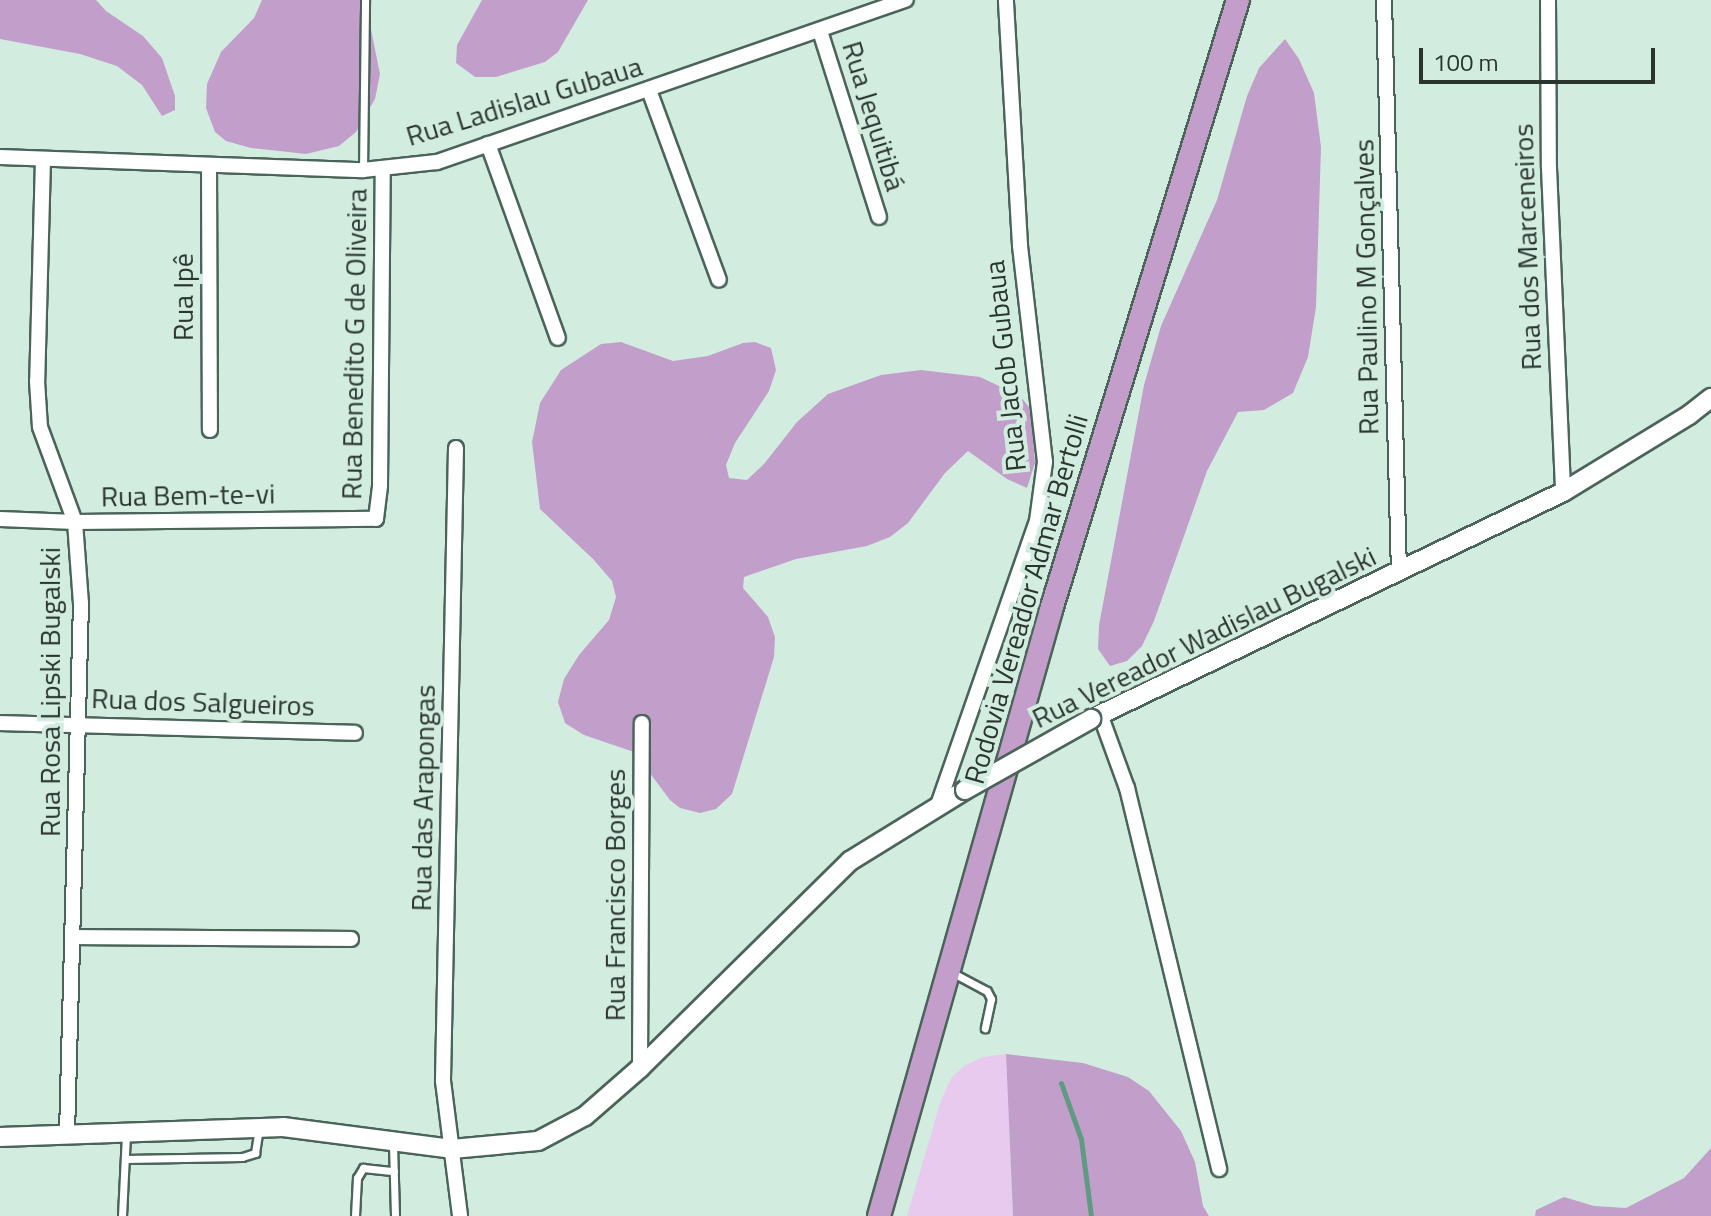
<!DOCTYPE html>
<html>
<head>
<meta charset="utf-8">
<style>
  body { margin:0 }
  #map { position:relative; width:1711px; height:1216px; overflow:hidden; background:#d2ede0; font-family:"Titillium Web",sans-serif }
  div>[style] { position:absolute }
  .green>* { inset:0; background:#e8caef }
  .forest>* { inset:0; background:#c29fca }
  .stream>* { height:5px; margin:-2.5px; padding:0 2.5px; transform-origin:2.5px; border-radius:2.5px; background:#609a82 }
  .roads { filter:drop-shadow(2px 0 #4b6459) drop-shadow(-2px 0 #4b6459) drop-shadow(0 2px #4b6459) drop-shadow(0 -2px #4b6459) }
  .service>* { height:7px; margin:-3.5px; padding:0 3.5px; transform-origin:3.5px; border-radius:3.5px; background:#fff }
  .minor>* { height:14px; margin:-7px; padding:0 7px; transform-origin:7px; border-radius:7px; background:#fff }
  .secondary>* { height:18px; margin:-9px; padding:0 9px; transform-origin:9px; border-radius:9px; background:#fff }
  .trunk>* { height:22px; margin:-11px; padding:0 11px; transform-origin:11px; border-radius:11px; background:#c39ecb }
  .bridges { filter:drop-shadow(2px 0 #4b6459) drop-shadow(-2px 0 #4b6459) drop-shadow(0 2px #4b6459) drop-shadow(0 -2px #4b6459) }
  .secondary-bridge>* { height:18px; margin:-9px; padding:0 9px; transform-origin:9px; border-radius:9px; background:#fff }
  span { translate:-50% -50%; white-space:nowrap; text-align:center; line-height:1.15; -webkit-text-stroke:8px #d2ede0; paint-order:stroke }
  .street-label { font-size:28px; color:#2a3530 }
  .scale { position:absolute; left:1419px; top:48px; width:236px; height:36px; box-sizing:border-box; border:4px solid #2a3530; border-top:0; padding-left:10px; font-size:24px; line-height:28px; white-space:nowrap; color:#2a3530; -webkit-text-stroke:6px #d2ede0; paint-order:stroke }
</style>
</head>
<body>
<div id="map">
  <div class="green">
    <i style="clip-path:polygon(1006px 1054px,1013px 1216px,907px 1216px,941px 1100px,952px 1077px,964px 1066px,983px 1057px)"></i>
  </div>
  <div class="forest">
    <i style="clip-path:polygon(0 0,96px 0,106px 11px,143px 36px,162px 58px,175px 96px,175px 110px,162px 116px,142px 85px,117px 66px,80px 54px,0 39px)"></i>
    <i style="clip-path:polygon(262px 0,365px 0,380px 74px,375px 99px,356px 132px,339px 146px,306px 154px,251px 148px,226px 141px,215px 132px,206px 108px,207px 84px,221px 52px,254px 18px)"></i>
    <i style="clip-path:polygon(482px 0,588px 0,558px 52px,545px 62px,496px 77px,475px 77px,456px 63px,457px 45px)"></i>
    <i style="clip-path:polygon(1285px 39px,1299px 59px,1314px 93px,1321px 147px,1316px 307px,1308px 357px,1293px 393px,1264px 410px,1238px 412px,1207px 471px,1154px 621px,1142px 646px,1127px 661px,1110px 666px,1098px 649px,1099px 625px,1144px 385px,1161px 326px,1217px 200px,1247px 96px,1259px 68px)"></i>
    <i style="clip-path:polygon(621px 342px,673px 361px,708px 356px,743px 343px,755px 342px,771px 348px,776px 370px,769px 391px,735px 443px,726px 465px,729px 478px,747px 480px,764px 464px,797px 422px,828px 394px,881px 375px,921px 370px,980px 377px,1020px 396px,1029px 407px,1032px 424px,1035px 463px,1027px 488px,1007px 479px,968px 451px,945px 473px,908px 523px,890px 537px,867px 546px,796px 559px,744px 577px,743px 588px,768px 617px,775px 637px,774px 657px,732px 794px,716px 809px,700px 813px,680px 808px,670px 800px,634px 752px,584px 735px,565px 723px,558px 702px,564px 679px,579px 655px,609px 620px,616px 597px,612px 581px,593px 559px,540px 509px,532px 442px,540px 403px,561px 370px,601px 344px)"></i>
    <i style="clip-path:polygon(1006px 1054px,1083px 1063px,1128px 1077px,1149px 1091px,1181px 1131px,1195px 1162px,1203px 1206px,1209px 1216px,1013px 1216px)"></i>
    <i style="clip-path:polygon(1711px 1148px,1711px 1216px,1535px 1216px,1536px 1210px,1564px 1197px,1594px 1206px,1626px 1208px,1684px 1178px)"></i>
  </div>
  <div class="stream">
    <i style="left:1061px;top:1083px;width:59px;rotate:70.3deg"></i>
    <i style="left:1081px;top:1139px;width:78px;rotate:82.6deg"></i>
  </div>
  <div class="roads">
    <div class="service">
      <i style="left:363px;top:170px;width:170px;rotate:-89.3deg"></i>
      <i style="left:953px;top:973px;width:38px;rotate:28deg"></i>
      <i style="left:987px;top:991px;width:9px;rotate:63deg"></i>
      <i style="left:991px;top:999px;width:30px;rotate:102deg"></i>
      <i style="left:393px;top:1144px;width:72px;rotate:88.4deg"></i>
      <i style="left:125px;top:1159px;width:117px;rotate:-1deg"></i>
      <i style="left:242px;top:1157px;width:14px;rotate:-17deg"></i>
      <i style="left:255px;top:1153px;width:25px;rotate:-81deg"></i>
      <i style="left:122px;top:1216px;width:82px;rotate:-87.2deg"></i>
      <i style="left:355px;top:1216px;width:38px;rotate:-87deg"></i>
      <i style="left:357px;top:1178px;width:12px;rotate:-59deg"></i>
      <i style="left:363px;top:1168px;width:31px;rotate:6deg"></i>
    </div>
    <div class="minor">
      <i style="left:1384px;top:0;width:573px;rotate:88.5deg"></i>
      <i style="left:1548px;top:0;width:168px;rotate:89.7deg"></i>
      <i style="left:1549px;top:168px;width:324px;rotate:87.5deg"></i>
      <i style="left:820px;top:31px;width:195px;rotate:72.4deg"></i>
      <i style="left:649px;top:90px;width:202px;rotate:69.8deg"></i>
      <i style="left:488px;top:144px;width:206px;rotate:70.2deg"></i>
      <i style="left:0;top:157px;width:363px;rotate:2.1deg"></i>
      <i style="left:363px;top:170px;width:74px;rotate:-6.2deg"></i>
      <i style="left:437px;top:162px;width:496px;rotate:-19.1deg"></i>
      <i style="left:43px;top:159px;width:222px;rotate:91.5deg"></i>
      <i style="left:37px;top:381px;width:46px;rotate:86.3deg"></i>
      <i style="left:40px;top:427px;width:101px;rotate:69.8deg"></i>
      <i style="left:75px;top:522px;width:81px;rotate:85.8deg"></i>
      <i style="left:81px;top:603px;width:532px;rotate:91.51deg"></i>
      <i style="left:209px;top:165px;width:265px;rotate:89.8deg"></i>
      <i style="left:456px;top:448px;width:633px;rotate:91.18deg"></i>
      <i style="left:443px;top:1081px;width:136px;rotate:82.8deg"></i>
      <i style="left:0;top:519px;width:75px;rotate:2.3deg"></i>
      <i style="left:75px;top:522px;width:301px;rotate:-0.6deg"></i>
      <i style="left:376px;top:519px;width:34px;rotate:-83deg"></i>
      <i style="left:380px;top:485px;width:316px;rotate:-89.5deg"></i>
      <i style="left:1100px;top:714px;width:79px;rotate:70deg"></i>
      <i style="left:1127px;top:788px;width:392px;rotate:76.4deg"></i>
      <i style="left:0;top:723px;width:355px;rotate:1.6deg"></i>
      <i style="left:938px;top:805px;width:301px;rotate:-70.8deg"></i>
      <i style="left:1037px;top:521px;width:60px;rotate:-82.3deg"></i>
      <i style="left:1045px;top:462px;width:218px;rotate:-96.6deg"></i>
      <i style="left:1020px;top:245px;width:245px;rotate:-93.3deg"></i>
      <i style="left:74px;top:937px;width:277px;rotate:0.4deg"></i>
      <i style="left:640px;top:1068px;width:345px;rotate:-89.7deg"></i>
    </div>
    <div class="secondary">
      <i style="left:1091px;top:719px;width:524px;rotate:-25.68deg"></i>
      <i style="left:1563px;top:492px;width:148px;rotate:-31.4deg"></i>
      <i style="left:1689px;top:415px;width:28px;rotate:-38deg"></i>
      <i style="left:0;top:1137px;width:283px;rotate:-2deg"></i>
      <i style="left:283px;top:1127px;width:170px;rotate:7.4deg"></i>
      <i style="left:452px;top:1149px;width:86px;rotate:-5.3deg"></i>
      <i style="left:538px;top:1141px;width:53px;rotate:-28deg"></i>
      <i style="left:585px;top:1116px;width:73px;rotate:-41.1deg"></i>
      <i style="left:640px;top:1068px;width:295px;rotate:-44.6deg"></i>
      <i style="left:850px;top:861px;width:135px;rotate:-31.7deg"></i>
    </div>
    <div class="trunk">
      <i style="left:879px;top:1216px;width:630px;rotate:-74.15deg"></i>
      <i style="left:1051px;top:610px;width:638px;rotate:-72.96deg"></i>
    </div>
  </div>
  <div class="bridges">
    <div class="secondary-bridge">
      <i style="left:965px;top:790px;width:145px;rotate:-29.4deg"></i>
    </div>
  </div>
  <div class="street-label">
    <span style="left:524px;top:101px;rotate:-17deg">Rua Ladislau Gubaua</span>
    <span style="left:874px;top:116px;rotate:73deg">Rua Jequitibá</span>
    <span style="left:1527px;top:247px;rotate:-92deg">Rua dos Marceneiros</span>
    <span style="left:1366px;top:287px;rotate:-91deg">Rua Paulino M Gonçalves</span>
    <span style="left:183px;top:297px;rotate:-90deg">Rua Ipê</span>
    <span style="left:354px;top:344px;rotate:-89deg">Rua Benedito G de Oliveira</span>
    <span style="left:1005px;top:366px;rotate:-96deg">Rua Jacob Gubaua</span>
    <span style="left:188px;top:495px;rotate:-1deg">Rua Bem-te-vi</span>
    <span style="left:1026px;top:599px;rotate:-74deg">Rodovia Vereador Admar Bertolli</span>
    <span style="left:1204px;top:637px;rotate:-26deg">Rua Vereador Wadislau Bugalski</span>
    <span style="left:50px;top:692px;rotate:-90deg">Rua Rosa Lipski Bugalski</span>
    <span style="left:203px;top:702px;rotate:2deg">Rua dos Salgueiros</span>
    <span style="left:423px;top:798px;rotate:-89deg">Rua das Arapongas</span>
    <span style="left:615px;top:895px;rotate:-90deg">Rua Francisco Borges</span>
  </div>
  <div class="scale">100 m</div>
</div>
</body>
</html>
